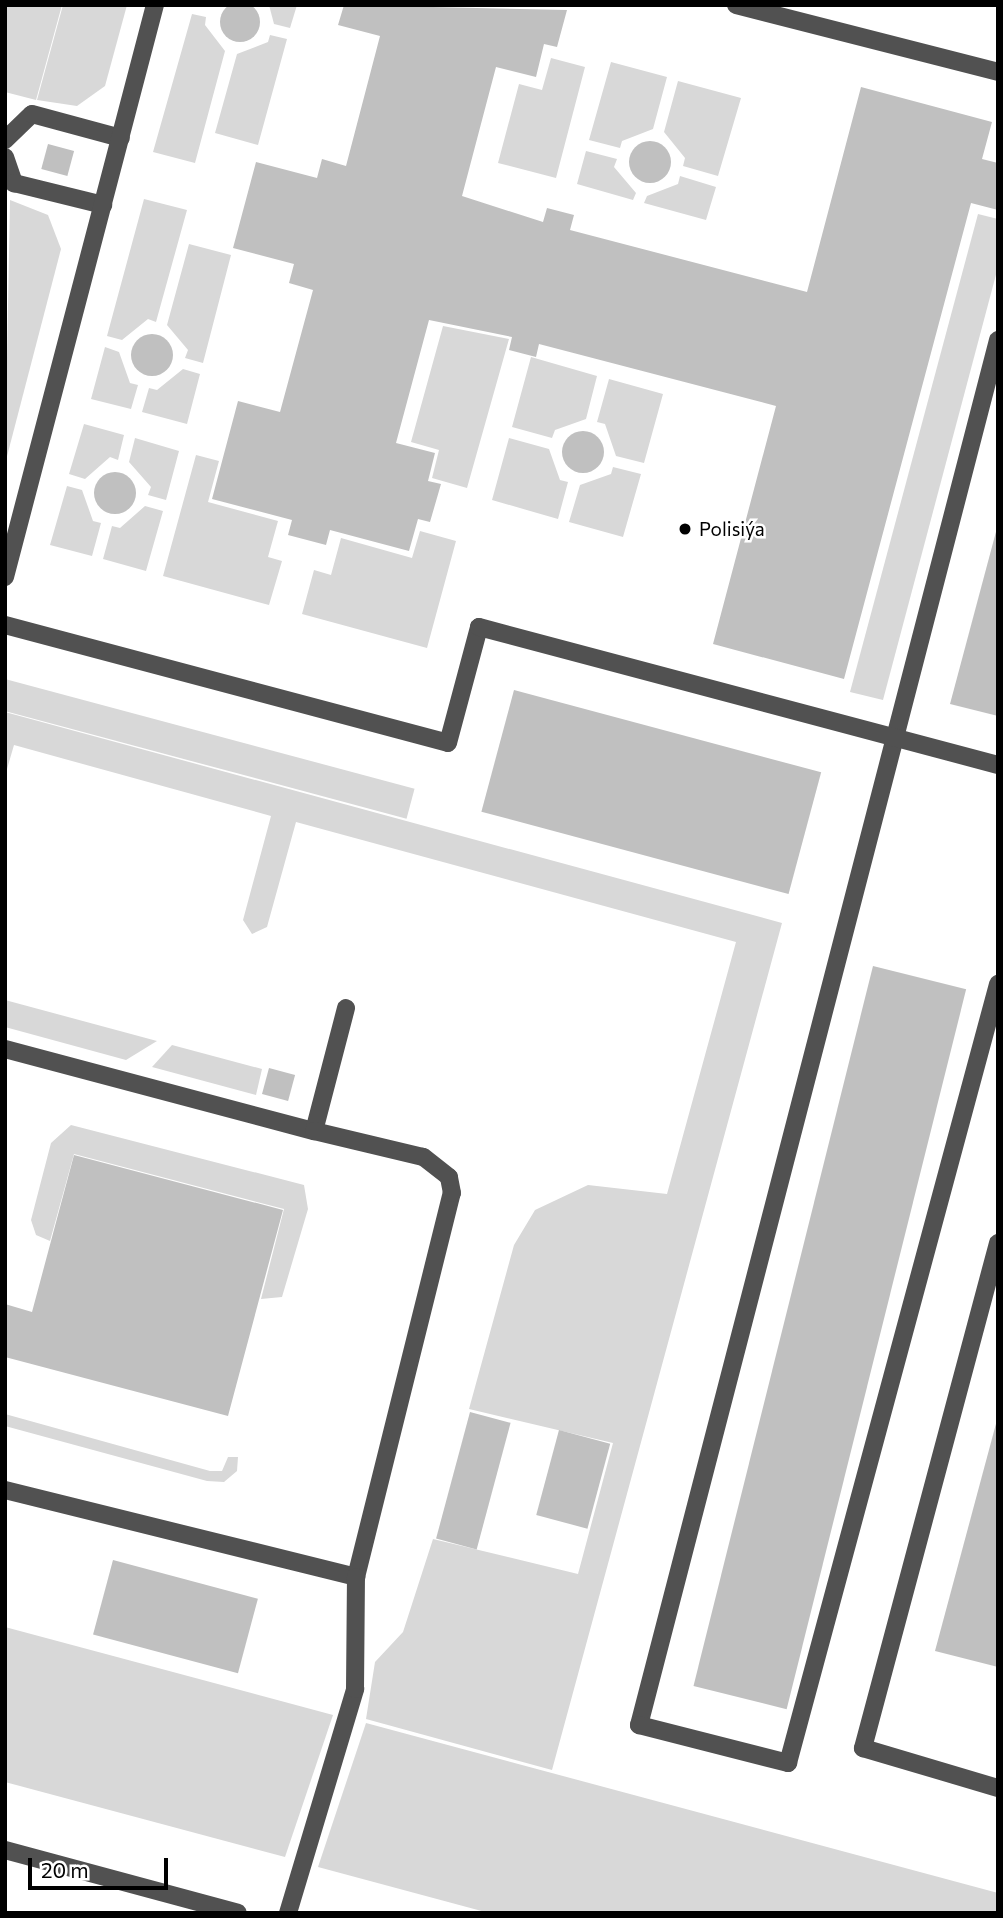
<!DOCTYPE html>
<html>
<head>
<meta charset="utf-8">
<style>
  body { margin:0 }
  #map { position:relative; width:1003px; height:1918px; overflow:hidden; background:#fff; font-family:Commissioner,sans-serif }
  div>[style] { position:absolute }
  .green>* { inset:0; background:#d8d8d8; transform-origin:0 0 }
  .building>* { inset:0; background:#c0c0c0; transform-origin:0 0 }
  .round { border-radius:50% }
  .minor>* { height:18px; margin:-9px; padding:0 9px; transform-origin:9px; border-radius:9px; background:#515151 }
  .dots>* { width:19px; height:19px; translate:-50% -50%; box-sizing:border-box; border:4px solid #fff; border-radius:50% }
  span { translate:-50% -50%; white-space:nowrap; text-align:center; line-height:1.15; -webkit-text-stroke:5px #fff; paint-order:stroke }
  .poi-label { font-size:19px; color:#000 }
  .left { translate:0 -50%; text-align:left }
  .frame { position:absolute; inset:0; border:7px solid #000; pointer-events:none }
  .scale { position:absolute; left:28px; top:1858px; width:140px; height:32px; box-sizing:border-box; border:4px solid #000; border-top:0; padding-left:9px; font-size:21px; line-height:24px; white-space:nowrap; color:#000; -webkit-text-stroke:5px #fff; paint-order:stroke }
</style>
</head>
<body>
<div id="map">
  <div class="green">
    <i style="clip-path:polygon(5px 5px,62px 5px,36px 100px,5px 92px)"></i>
    <i style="clip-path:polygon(63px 5px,127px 5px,105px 86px,77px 106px,37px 100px)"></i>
    <i style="clip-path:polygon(269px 5px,297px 5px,290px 28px,274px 24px)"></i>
    <i style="clip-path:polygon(192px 14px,206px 17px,205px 25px,225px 51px,195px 163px,153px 152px)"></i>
    <i style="clip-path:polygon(270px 35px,287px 39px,258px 145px,215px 133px,237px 54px,268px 42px)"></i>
    <i style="clip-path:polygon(551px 58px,585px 67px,556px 178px,498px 163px,519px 84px,542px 90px)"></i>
    <i style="clip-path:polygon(611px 62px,667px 77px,653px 129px,622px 141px,620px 148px,589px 140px)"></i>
    <i style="clip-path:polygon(678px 81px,741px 98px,718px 176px,683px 166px,685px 158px,664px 132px)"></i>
    <i style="clip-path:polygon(586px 151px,617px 159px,614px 167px,636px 193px,633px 200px,577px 184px)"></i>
    <i style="clip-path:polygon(680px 176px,716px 187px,706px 220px,644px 203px,647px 196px,678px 184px)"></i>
    <i style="clip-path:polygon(144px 199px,187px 210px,156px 322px,148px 319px,122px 340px,107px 336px)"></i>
    <i style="clip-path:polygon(10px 200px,48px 215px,61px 249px,5px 464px)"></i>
    <i style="clip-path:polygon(978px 214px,998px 219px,998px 267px,883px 700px,850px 692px)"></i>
    <i style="clip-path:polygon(189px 244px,231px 255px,203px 363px,185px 358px,188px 350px,167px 325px)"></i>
    <i style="clip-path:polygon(443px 326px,509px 339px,467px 488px,432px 478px,439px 450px,411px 442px)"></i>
    <i style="clip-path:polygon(105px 347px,119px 352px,130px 383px,138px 385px,131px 409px,91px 399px)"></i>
    <i style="clip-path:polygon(531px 357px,597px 376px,586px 419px,555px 430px,552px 438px,512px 427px)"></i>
    <i style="clip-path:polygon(183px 369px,200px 374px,187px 424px,142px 412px,149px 388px,157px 390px)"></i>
    <i style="clip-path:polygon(609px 379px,663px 394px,644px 463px,616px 456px,605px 424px,597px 422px)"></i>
    <i style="clip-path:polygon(84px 424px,124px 435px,118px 460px,110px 457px,85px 479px,69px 474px)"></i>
    <i style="clip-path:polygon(135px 438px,179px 451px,166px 500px,148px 495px,151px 487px,129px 462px)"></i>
    <i style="clip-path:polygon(509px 438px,549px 449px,560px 480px,568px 482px,558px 519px,492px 500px)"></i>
    <i style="clip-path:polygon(196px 455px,219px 461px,208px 502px,278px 521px,268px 557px,282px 561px,269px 605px,163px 576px)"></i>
    <i style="clip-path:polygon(613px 467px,641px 474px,623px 537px,569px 522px,580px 485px,611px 474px)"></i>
    <i style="clip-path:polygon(67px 486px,82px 490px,93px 521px,101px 523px,92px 556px,50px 545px)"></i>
    <i style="clip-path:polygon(145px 506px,163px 511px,146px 571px,103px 559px,112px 526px,120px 528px)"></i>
    <i style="clip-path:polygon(420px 531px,456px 541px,427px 648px,302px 614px,314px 570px,331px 575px,341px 538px,412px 558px)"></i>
    <i style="left:5px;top:679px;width:424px;height:31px;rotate:15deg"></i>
    <i style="clip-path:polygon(5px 712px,782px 923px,552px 1770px,366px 1719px,375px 1662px,403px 1632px,433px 1539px,578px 1574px,613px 1443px,469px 1409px,514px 1245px,535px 1210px,588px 1185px,667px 1194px,736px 942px,296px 822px,267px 927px,252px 934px,243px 920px,271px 816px,14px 745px,5px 776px)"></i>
    <i style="clip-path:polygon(5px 1000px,157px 1041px,126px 1060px,5px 1027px)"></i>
    <i style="clip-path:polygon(172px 1045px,262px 1069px,256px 1095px,152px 1067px)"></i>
    <i style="clip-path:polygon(71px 1125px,304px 1185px,308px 1209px,282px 1297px,261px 1299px,284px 1209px,74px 1154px,50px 1241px,36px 1235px,31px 1220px,51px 1143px)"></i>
    <i style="clip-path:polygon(5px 1414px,210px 1471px,222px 1471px,228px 1457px,238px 1457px,237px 1471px,224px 1482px,207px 1481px,5px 1426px)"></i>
    <i style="clip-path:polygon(5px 1627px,333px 1715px,285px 1857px,5px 1782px)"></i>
    <i style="clip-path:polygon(366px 1723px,998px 1893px,998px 1913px,489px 1913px,318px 1867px)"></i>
  </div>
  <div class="building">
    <i class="round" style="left:220px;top:2px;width:40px;height:40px"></i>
    <i style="clip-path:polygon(344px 5px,567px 10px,557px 47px,544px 44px,536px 77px,496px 67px,462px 196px,543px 222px,547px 208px,574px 215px,570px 230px,807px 292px,861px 87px,992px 122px,982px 159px,998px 163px,998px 210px,971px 203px,844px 679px,713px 644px,776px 406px,539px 344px,536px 357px,509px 350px,512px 337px,429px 320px,396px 443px,435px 453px,428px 481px,441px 484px,430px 522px,418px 519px,409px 551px,330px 530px,326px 545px,288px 535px,292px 520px,212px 499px,238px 401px,280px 412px,313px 290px,289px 283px,294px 264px,233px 248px,256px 162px,317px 178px,322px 159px,346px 166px,380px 36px,338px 25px)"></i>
    <i class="round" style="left:629px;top:141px;width:42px;height:42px"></i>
    <i style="left:48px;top:144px;width:27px;height:26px;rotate:15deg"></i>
    <i class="round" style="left:131px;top:334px;width:42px;height:42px"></i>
    <i class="round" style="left:562px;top:431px;width:42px;height:42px"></i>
    <i class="round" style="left:94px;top:472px;width:42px;height:42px"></i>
    <i style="clip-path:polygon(997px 528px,998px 528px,998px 716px,950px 704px)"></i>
    <i style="left:514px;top:690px;width:318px;height:126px;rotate:15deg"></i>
    <i style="left:873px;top:966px;width:96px;height:742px;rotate:14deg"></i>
    <i style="left:269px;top:1068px;width:27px;height:27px;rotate:15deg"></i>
    <i style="clip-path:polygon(74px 1155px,283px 1210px,228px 1416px,5px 1357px,5px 1304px,32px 1312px)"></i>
    <i style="left:470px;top:1412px;width:42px;height:131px;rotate:15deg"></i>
    <i style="clip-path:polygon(997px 1420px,998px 1420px,998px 1667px,935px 1651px)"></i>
    <i style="left:559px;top:1430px;width:53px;height:88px;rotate:15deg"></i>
    <i style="left:113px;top:1560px;width:150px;height:77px;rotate:15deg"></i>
  </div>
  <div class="minor">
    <i style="left:736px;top:5px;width:270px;rotate:14.3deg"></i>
    <i style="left:5px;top:140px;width:37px;rotate:-44deg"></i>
    <i style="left:32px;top:114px;width:92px;rotate:15.1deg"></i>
    <i style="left:5px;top:157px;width:28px;rotate:71deg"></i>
    <i style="left:14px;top:183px;width:92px;rotate:13.9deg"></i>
    <i style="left:998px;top:340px;width:1431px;rotate:104.53deg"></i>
    <i style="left:639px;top:1725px;width:154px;rotate:14.3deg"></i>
    <i style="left:788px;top:1763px;width:807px;rotate:-74.91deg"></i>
    <i style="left:5px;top:577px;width:591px;rotate:-75.31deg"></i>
    <i style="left:5px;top:625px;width:458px;rotate:14.9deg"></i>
    <i style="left:448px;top:743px;width:120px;rotate:-75deg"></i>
    <i style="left:479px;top:627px;width:537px;rotate:14.89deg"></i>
    <i style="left:5px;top:1049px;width:320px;rotate:14.9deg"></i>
    <i style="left:314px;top:1131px;width:127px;rotate:-75.4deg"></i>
    <i style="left:998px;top:1243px;width:523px;rotate:104.97deg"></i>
    <i style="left:863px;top:1748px;width:141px;rotate:16.5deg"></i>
    <i style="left:5px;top:1490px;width:362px;rotate:13.9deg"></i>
    <i style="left:356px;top:1577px;width:396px;rotate:-76deg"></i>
    <i style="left:452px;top:1193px;width:16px;rotate:-101deg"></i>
    <i style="left:449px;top:1177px;width:33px;rotate:-142deg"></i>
    <i style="left:423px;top:1157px;width:112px;rotate:-166.6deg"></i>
    <i style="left:5px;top:1850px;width:241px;rotate:15.1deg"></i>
    <i style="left:288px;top:1913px;width:234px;rotate:-73.3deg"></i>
    <i style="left:355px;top:1689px;width:112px;rotate:-89.5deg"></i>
  </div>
  <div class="dots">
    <i style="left:685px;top:529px;background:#000"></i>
  </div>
  <div class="poi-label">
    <span class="left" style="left:699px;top:529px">Polisiýa</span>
  </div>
  <div class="frame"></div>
  <div class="scale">20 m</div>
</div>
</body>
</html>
